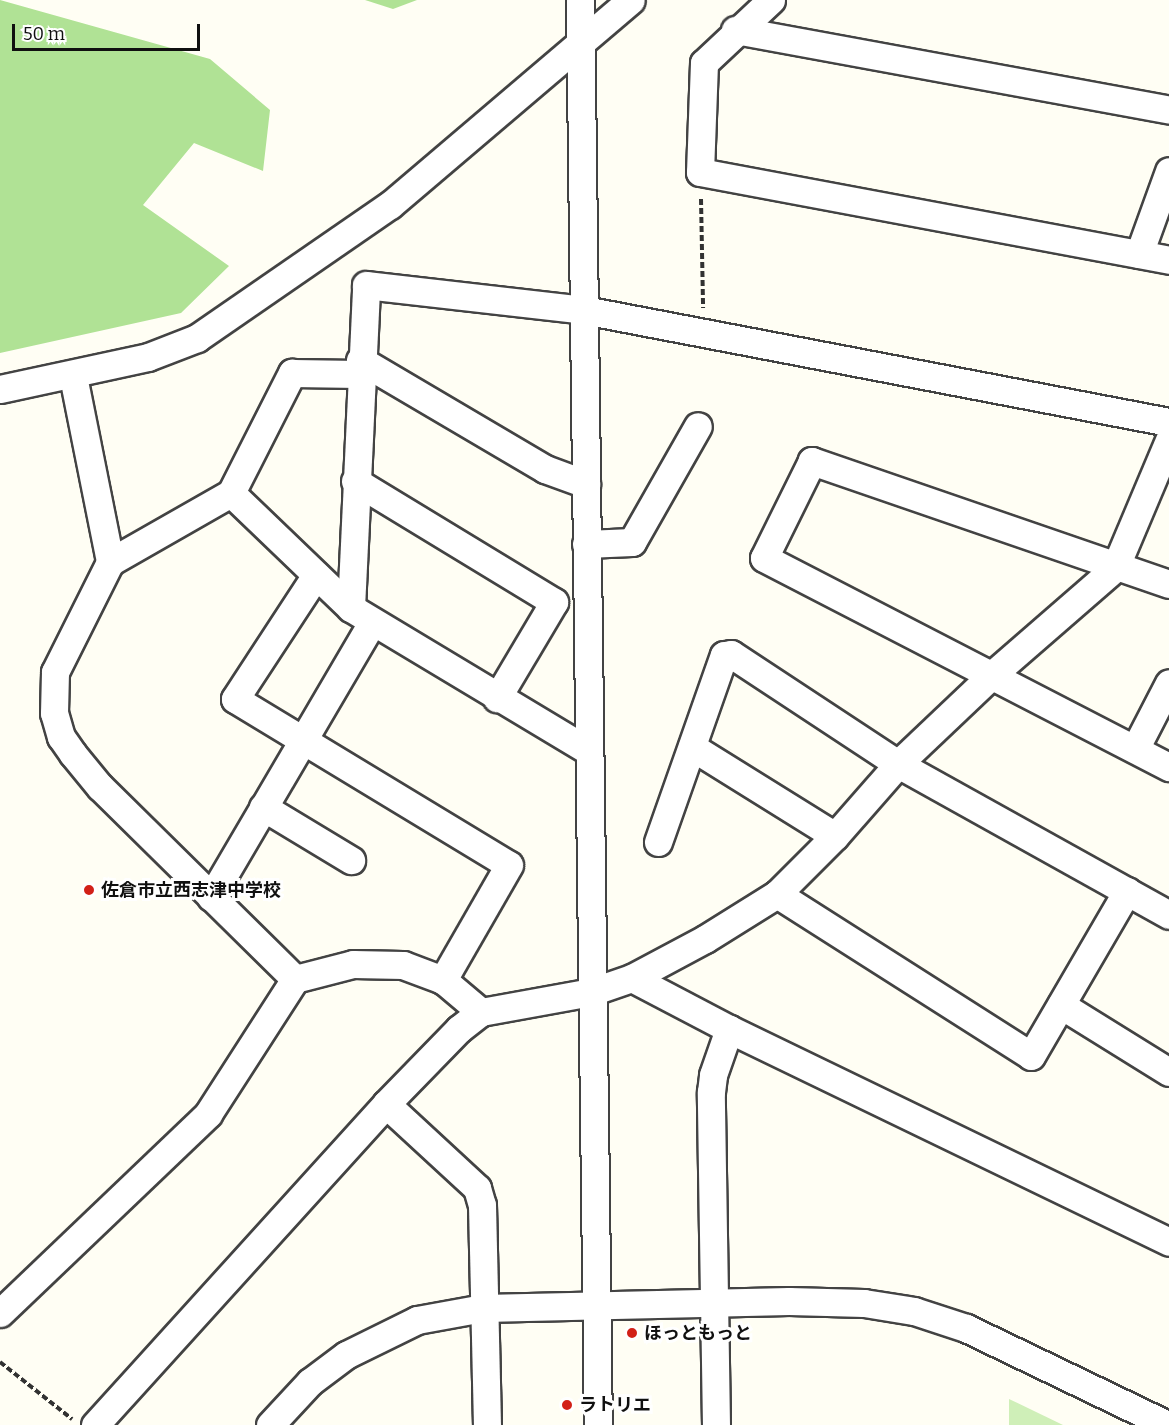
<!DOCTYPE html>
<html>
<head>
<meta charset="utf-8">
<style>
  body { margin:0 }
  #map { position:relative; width:1169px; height:1425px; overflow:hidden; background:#fffef4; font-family:Bitter,"Noto Sans JP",serif }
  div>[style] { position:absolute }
  .green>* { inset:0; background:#cfefb8 }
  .forest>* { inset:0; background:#b0e295 }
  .path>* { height:4px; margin-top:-2px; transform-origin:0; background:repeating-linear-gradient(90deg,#323232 0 6px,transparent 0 9px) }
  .roads { filter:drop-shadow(2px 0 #434343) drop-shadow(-2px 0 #434343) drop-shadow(0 2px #434343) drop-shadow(0 -2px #434343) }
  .minor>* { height:27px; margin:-13.5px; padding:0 13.5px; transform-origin:13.5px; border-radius:13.5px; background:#fff }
  .dots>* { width:16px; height:16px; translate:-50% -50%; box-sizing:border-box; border:3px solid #fff; border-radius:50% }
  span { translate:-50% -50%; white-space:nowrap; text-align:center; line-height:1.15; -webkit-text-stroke:6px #fff; paint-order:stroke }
  .poi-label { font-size:18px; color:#101010; font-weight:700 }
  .left { translate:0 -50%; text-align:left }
  .scale { position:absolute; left:12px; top:24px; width:188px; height:27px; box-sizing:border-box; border:3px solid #101010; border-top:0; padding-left:8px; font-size:18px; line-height:21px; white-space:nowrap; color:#101010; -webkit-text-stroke:4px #fff; paint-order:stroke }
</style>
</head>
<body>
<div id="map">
  <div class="green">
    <i style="clip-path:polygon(1009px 1399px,1063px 1425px,1009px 1425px)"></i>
  </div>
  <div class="forest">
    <i style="clip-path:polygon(0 0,210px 59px,270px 110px,263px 171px,194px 143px,143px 205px,229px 266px,181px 313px,0 353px)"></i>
    <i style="clip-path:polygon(365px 0,417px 0,393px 9px)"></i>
  </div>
  <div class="path">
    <i style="left:701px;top:199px;width:109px;rotate:88.9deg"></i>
    <i style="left:0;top:1362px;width:92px;rotate:38.4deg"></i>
  </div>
  <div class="roads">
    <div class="minor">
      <i style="left:580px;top:0;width:1425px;rotate:89.28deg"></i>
      <i style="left:771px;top:0;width:92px;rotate:136.8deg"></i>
      <i style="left:704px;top:63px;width:109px;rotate:92.1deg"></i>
      <i style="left:700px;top:172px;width:477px;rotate:10.6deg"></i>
      <i style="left:735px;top:30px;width:441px;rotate:10.4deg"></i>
      <i style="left:1139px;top:254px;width:88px;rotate:-70.1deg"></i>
      <i style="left:360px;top:360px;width:215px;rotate:30.5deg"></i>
      <i style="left:545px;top:469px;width:44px;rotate:20.1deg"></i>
      <i style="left:73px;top:376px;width:190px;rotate:78.7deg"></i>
      <i style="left:0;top:389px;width:151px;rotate:-12.2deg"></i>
      <i style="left:148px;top:357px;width:53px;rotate:-21.2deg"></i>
      <i style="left:197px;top:338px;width:234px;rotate:-34.6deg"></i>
      <i style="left:390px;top:205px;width:316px;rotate:-40.4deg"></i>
      <i style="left:355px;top:481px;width:233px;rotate:31.3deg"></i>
      <i style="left:554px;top:602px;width:112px;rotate:120.7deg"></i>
      <i style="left:231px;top:493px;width:166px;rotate:43.8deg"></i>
      <i style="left:586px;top:544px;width:46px;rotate:-2.5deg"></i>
      <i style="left:632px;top:542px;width:133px;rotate:-60.4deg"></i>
      <i style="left:316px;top:575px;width:148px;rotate:123.2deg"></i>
      <i style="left:235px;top:699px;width:320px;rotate:31.2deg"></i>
      <i style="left:509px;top:865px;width:133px;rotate:119.9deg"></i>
      <i style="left:1169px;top:584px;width:378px;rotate:-161deg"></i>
      <i style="left:812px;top:461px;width:108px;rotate:116.3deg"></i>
      <i style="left:764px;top:558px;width:456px;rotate:27.3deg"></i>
      <i style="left:692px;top:747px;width:168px;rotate:31.9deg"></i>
      <i style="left:1135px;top:749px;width:74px;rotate:-62.7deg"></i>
      <i style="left:589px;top:751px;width:278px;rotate:-149deg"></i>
      <i style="left:351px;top:608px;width:323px;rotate:-87.3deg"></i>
      <i style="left:366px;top:285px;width:219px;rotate:6.5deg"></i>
      <i style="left:584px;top:310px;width:596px;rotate:10.84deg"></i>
      <i style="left:263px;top:807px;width:103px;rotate:31.1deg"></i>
      <i style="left:658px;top:842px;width:198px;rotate:-70.6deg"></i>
      <i style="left:724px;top:655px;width:7px;rotate:-8deg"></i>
      <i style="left:731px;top:654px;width:200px;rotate:33.4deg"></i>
      <i style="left:898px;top:764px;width:310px;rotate:29.1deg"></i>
      <i style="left:777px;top:894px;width:301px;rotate:32.5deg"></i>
      <i style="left:1031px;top:1056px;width:191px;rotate:-59.8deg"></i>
      <i style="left:211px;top:897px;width:316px;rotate:-59.6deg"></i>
      <i style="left:632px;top:978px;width:110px;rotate:27.7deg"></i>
      <i style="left:729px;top:1029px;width:489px;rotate:25.8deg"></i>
      <i style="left:295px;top:979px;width:274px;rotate:-135.4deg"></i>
      <i style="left:100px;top:787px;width:43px;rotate:-129.3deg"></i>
      <i style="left:73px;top:754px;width:21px;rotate:-125deg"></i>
      <i style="left:61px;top:737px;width:25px;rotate:-106deg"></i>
      <i style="left:54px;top:713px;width:41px;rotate:-88.6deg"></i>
      <i style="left:55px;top:672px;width:123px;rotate:-63.4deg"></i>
      <i style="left:110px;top:562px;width:139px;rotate:-29.7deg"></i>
      <i style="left:231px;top:493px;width:135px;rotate:-63.1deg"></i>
      <i style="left:292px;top:373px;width:67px;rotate:0.9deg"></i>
      <i style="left:1061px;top:1005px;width:127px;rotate:31.8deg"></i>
      <i style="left:386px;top:1104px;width:124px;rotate:42.7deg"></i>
      <i style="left:477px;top:1188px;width:18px;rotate:74deg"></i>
      <i style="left:482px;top:1205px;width:220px;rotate:88.7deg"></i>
      <i style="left:0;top:1313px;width:288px;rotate:-43.7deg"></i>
      <i style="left:208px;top:1114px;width:161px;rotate:-57.2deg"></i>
      <i style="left:295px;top:979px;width:60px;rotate:-14.5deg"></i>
      <i style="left:353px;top:964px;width:50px;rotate:1.1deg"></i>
      <i style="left:403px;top:965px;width:43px;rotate:20.6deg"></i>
      <i style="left:443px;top:980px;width:50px;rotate:40.1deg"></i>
      <i style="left:481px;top:1012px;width:112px;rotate:-10.3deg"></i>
      <i style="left:591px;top:992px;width:43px;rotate:-18.9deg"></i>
      <i style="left:632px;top:978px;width:83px;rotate:-28.1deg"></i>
      <i style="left:705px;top:939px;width:85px;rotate:-32deg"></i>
      <i style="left:777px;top:894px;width:82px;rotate:-45deg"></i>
      <i style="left:835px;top:836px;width:96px;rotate:-48.8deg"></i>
      <i style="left:898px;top:764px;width:131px;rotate:-43.5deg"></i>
      <i style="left:993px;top:674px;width:162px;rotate:-41deg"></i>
      <i style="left:1115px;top:568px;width:139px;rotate:-67.1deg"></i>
      <i style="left:95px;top:1425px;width:433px;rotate:-47.8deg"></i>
      <i style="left:386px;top:1104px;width:105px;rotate:-45.8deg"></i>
      <i style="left:459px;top:1029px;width:28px;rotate:-38deg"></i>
      <i style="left:270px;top:1425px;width:59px;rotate:-47.1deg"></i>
      <i style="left:310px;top:1382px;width:45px;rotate:-36.9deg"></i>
      <i style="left:346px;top:1355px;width:79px;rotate:-26.2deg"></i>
      <i style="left:417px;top:1320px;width:67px;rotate:-10.3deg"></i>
      <i style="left:483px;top:1308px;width:306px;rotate:-1.3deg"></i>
      <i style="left:789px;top:1301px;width:75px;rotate:1.5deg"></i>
      <i style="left:864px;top:1303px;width:51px;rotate:9.1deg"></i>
      <i style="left:914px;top:1311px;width:55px;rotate:18.1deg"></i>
      <i style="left:966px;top:1328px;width:224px;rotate:25.7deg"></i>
      <i style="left:716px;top:1425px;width:333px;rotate:-90.9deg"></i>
      <i style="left:711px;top:1092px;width:17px;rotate:-83deg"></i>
      <i style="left:713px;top:1075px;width:49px;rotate:-70.8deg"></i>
    </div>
  </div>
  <div class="dots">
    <i style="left:89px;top:890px;background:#d22017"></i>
    <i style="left:632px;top:1333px;background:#d22017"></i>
    <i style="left:567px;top:1405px;background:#d22017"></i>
  </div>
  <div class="poi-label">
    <span class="left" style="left:101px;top:890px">佐倉市立西志津中学校</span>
    <span class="left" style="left:644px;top:1333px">ほっともっと</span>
    <span class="left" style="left:579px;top:1405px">ラトリエ</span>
  </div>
  <div class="scale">50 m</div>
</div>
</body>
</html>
